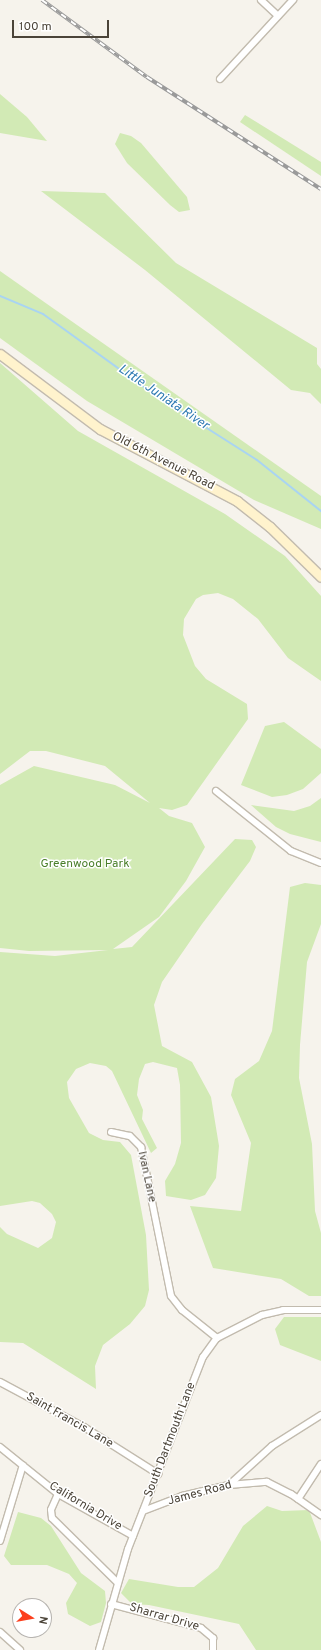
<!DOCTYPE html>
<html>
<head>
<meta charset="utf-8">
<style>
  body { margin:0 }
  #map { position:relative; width:321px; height:1650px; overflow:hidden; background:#f6f3ec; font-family:Overpass,sans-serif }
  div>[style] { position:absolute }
  .green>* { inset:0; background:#d2eab5 }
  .stream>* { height:2px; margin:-1px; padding:0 1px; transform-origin:1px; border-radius:1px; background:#a9d4f2 }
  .roads { filter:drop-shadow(1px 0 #c2bbae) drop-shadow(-1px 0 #c2bbae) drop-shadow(0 1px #c2bbae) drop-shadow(0 -1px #c2bbae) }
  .minor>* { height:6px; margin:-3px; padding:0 3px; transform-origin:3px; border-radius:3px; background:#fff }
  .secondary>* { height:9px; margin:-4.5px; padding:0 4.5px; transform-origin:4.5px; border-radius:4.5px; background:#fff3cd }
  .rail>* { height:3.5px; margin-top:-1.75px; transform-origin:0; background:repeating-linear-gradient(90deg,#fff 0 6px,#9a9a9a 0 12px); box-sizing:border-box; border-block:1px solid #9a9a9a }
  span { translate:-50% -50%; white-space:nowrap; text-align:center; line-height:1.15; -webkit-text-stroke:3px #fff; paint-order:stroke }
  .street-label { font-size:12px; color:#4b4439 }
  .park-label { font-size:12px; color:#4a7f2a }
  .water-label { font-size:13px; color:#2e7ab2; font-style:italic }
  .north { position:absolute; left:12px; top:1598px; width:40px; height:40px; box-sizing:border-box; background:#fff; border:1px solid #b7b4b0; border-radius:50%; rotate:101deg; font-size:11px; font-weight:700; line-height:16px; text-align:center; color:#4b4439 }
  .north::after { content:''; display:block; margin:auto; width:14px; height:18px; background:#fc3f1d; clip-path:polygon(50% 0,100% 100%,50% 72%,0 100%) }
  .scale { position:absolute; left:12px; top:20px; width:97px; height:18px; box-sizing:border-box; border:2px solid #4b4439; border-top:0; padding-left:5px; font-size:12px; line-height:14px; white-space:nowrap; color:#4b4439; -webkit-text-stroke:3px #fff; paint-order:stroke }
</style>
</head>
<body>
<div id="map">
  <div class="green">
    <i style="clip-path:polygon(0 94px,27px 117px,47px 141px,0 133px)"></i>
    <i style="clip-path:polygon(245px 115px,321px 162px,321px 176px,240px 122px)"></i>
    <i style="clip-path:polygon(120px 133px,131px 136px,141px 143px,187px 197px,190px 210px,179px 212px,170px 205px,127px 163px,115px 144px)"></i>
    <i style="clip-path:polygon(41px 191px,105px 193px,176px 263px,317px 348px,317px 364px,321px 369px,321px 404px,310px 393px,291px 390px,145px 270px)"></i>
    <i style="clip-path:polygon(0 271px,321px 496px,321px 529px,254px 500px,87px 401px,0 338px)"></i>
    <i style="clip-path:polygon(0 363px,78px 431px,225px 514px,285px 556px,321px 596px,321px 681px,288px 658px,258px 619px,233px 599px,218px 593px,203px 595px,196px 599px,184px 619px,183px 635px,195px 666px,206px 679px,247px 704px,248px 719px,187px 805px,172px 810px,159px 808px,169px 816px,192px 823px,205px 847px,186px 881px,159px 917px,113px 949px,132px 947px,235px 839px,252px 840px,256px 847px,250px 861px,202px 924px,162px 982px,154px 1005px,162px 1046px,192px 1062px,211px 1097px,219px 1146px,216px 1178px,205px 1195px,191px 1200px,166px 1196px,165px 1181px,175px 1164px,181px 1143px,180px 1085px,177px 1068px,153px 1062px,145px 1064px,139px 1079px,137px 1095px,143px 1110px,142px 1119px,157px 1148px,151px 1153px,112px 1071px,106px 1066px,90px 1063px,76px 1069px,67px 1082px,69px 1098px,89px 1133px,103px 1140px,120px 1142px,131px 1155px,146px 1235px,149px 1290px,145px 1306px,130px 1324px,103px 1345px,95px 1366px,96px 1389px,23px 1343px,0 1342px,0 1227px,7px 1234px,38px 1248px,52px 1238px,56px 1222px,52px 1214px,40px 1203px,32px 1201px,0 1206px,0 952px,55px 956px,108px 950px,29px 951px,0 948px,0 785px,34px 766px,115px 785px,150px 803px,105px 766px,46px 751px,30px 751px,0 774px)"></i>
    <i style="clip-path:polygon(284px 722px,321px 749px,321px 773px,303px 789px,287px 795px,272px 797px,241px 785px,265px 726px)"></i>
    <i style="clip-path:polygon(321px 798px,321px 842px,290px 834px,276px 827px,251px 805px,294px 811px,310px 806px)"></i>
    <i style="clip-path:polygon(305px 883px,321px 885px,321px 924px,307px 962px,300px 1045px,299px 1078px,312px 1144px,315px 1211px,321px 1233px,321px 1296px,309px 1296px,281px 1279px,213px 1268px,190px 1206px,241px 1211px,251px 1143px,231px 1095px,235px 1079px,259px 1061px,272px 1031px,290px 887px)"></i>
    <i style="clip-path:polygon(284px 1317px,321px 1317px,321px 1361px,280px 1345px,275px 1329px)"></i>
    <i style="clip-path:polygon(267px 1506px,282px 1511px,309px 1510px,321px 1542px,321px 1650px,256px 1650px,239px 1624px,149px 1605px,132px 1604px,121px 1593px,129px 1579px,178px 1587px,194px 1587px,218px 1568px,243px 1526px)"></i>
    <i style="clip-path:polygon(18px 1512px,41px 1518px,51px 1526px,81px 1573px,105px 1591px,106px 1603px,101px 1622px,90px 1626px,68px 1614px,66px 1603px,77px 1583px,69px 1574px,47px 1565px,11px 1565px,4px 1556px)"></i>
  </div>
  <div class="stream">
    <i style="left:0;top:296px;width:47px;rotate:22.7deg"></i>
    <i style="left:43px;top:314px;width:142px;rotate:35.8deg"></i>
    <i style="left:158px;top:397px;width:117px;rotate:32.5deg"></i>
    <i style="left:257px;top:460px;width:82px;rotate:38.6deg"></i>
  </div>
  <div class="roads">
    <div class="minor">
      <i style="left:261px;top:0;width:23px;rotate:43deg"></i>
      <i style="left:220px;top:79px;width:108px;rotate:-47.3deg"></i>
      <i style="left:216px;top:791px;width:96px;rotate:38.7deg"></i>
      <i style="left:291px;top:851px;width:32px;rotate:22deg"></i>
      <i style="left:111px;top:1132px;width:19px;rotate:12deg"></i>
      <i style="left:130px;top:1136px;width:16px;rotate:45deg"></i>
      <i style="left:141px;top:1147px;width:152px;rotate:78.6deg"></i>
      <i style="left:171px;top:1296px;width:18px;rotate:52deg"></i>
      <i style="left:182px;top:1310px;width:45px;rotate:38.7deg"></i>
      <i style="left:0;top:1382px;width:95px;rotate:28.2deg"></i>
      <i style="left:84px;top:1427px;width:88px;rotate:32.4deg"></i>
      <i style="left:0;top:1447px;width:75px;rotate:39deg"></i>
      <i style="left:58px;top:1494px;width:86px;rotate:29.2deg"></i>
      <i style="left:229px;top:1485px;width:58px;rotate:-42.2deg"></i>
      <i style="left:272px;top:1446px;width:58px;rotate:-32.3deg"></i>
      <i style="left:58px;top:1494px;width:17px;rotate:114deg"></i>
      <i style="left:51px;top:1510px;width:8px;rotate:83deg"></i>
      <i style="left:52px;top:1518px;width:91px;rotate:44.6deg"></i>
      <i style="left:298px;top:1499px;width:42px;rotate:-56.7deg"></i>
      <i style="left:143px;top:1511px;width:42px;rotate:-21deg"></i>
      <i style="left:182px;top:1496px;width:48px;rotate:-13.2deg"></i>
      <i style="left:229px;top:1485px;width:38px;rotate:-5deg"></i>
      <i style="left:267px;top:1482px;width:27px;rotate:27deg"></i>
      <i style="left:291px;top:1494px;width:37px;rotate:35deg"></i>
      <i style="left:0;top:1541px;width:79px;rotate:-73.2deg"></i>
      <i style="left:111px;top:1604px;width:93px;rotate:14.9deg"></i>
      <i style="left:201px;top:1628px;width:16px;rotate:40deg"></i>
      <i style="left:213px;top:1638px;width:12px;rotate:90deg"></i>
      <i style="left:0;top:1632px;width:27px;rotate:42deg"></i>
      <i style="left:99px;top:1650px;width:105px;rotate:-74deg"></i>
      <i style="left:128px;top:1549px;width:206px;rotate:-68.7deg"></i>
      <i style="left:203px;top:1357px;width:24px;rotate:-54deg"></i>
      <i style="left:217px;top:1338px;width:51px;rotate:-27.1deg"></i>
      <i style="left:262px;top:1315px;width:22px;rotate:-13deg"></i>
      <i style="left:283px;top:1310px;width:38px"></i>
    </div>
    <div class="secondary">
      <i style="left:0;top:354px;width:125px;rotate:36.9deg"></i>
      <i style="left:100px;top:429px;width:155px;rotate:27.7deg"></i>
      <i style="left:237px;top:501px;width:42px;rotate:38.2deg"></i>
      <i style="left:270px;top:527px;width:71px;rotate:44.4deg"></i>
    </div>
  </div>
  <div class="rail">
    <i style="left:42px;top:0;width:130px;rotate:36.3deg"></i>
    <i style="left:147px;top:77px;width:207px;rotate:32.8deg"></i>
  </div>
  <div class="street-label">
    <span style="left:163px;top:462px;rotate:27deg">Old 6th Avenue Road</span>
    <span style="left:146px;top:1177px;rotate:78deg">Ivan Lane</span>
    <span style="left:69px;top:1421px;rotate:30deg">Saint Francis Lane</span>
    <span style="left:171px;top:1440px;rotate:-69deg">South Dartmouth Lane</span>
    <span style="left:200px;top:1494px;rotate:-15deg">James Road</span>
    <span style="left:85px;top:1507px;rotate:31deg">California Drive</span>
    <span style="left:164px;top:1618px;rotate:16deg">Sharrar Drive</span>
  </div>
  <div class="park-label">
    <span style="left:85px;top:865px">Greenwood Park</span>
  </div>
  <div class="water-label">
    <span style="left:163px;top:398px;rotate:34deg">Little Juniata River</span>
  </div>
  <div class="north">N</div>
  <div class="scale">100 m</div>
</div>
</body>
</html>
